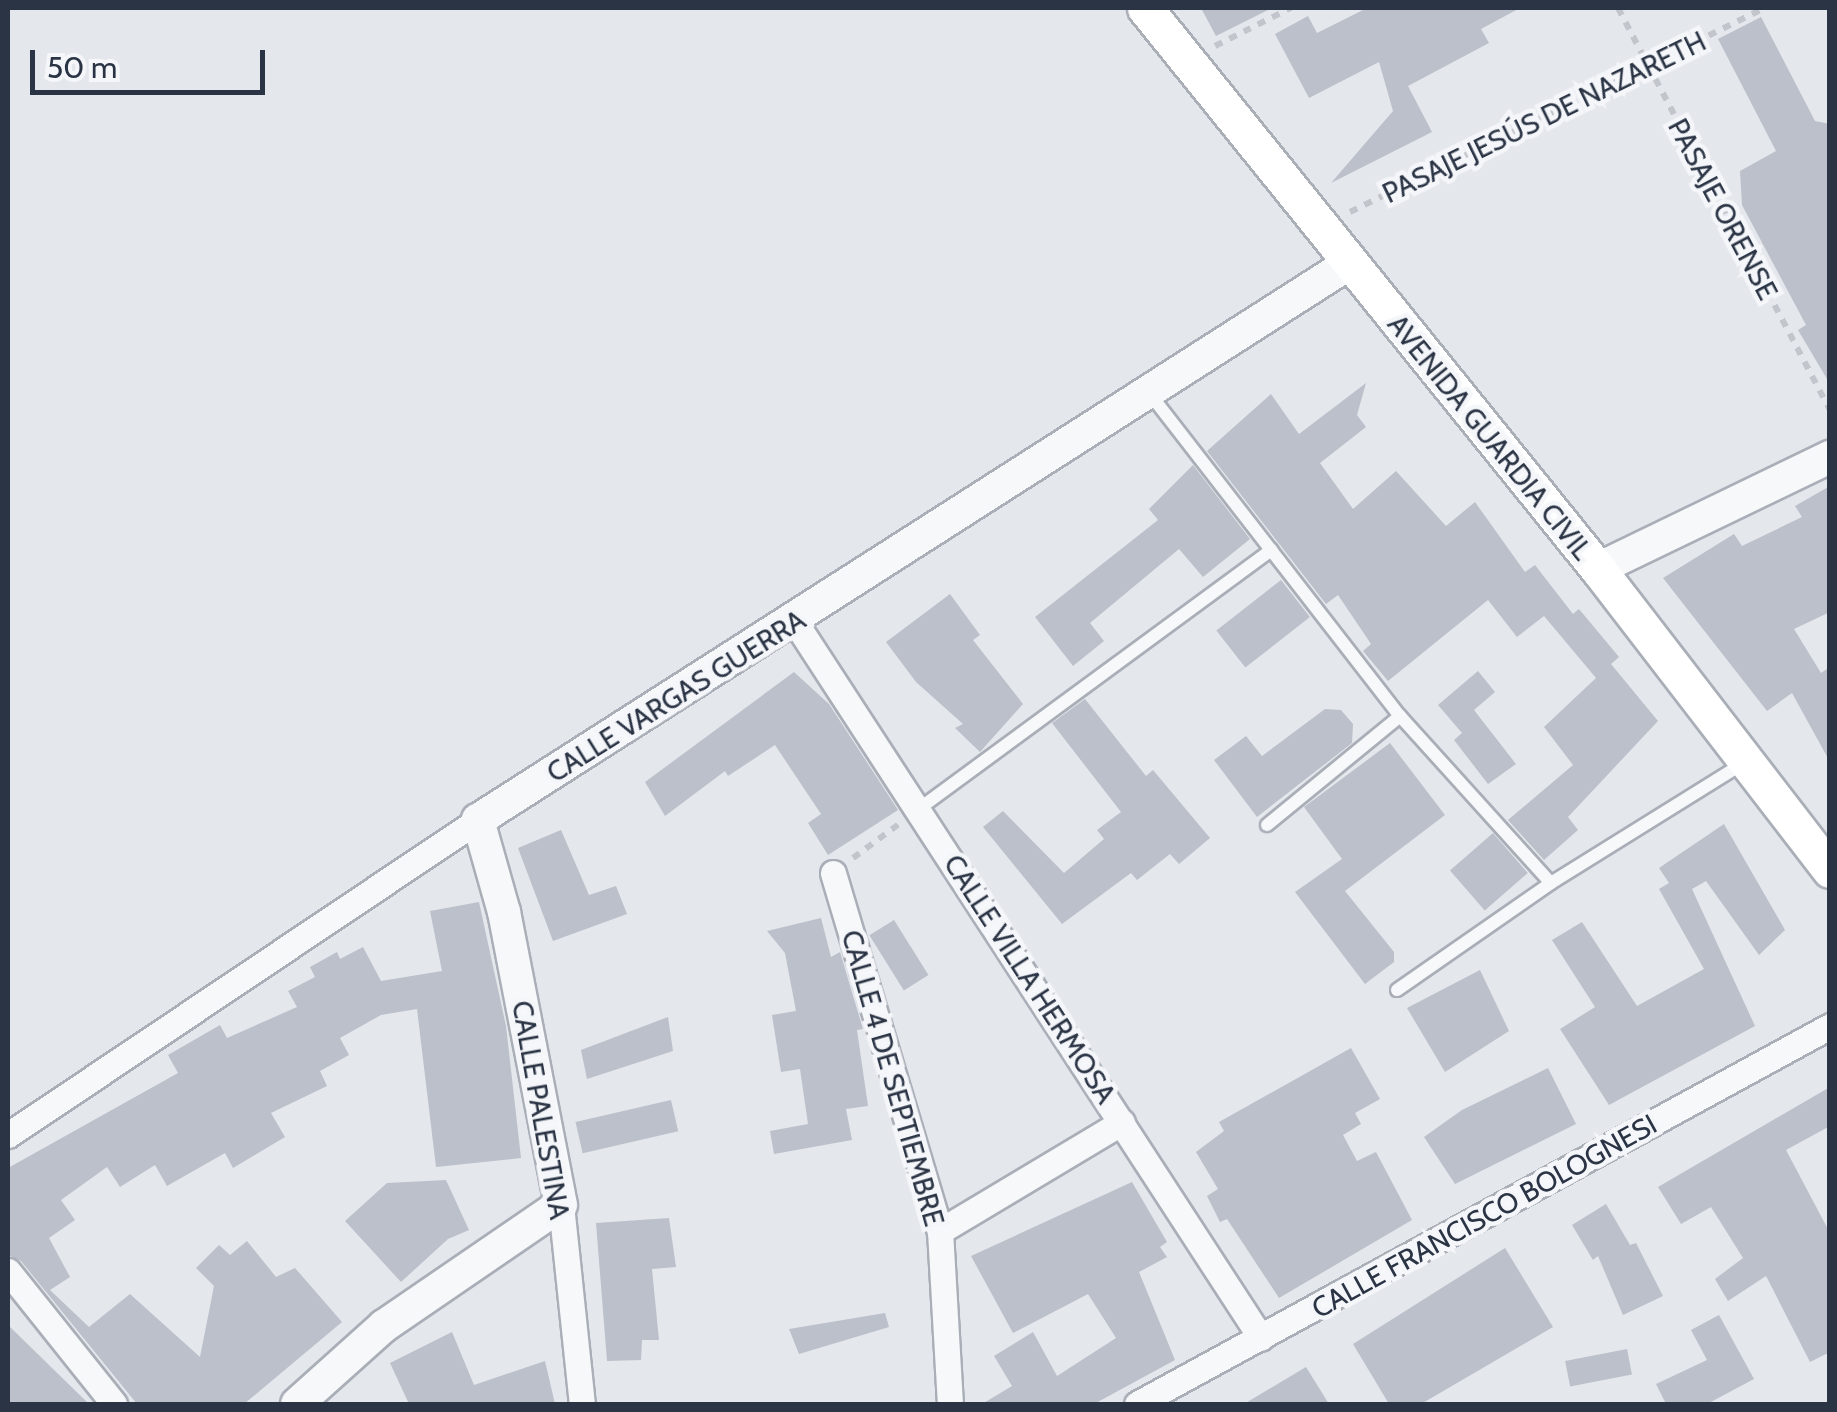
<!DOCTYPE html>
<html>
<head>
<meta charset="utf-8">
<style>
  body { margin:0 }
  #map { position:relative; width:1837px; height:1412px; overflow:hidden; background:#e4e7ec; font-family:Cabin,sans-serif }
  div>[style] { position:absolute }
  .building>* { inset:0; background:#bbc0ca; transform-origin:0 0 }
  .path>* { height:6px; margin-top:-3px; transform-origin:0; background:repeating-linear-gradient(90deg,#c2c5cb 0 8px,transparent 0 16px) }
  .roads { filter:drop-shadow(2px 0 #a9aeb7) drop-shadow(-2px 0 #a9aeb7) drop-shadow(0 2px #a9aeb7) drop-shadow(0 -2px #a9aeb7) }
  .service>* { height:12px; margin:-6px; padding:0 6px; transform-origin:6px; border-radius:6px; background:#f7f8fa }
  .minor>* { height:25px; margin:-12.5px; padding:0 12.5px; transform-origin:12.5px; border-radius:12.5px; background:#f7f8fa }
  .tertiary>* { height:32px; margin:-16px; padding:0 16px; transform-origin:16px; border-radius:16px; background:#f7f8fa }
  .secondary>* { height:35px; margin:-17.5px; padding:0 17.5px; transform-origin:17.5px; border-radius:17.5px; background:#fff }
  span { translate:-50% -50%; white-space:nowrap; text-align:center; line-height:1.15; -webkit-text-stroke:9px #f4f6f9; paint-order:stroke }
  .street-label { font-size:28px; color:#2b3445 }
  .frame { position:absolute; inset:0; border:10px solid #2b3445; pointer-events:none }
  .scale { position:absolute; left:30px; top:50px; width:235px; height:45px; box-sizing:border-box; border:5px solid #2b3445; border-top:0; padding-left:12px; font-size:30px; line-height:35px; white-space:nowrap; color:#2b3445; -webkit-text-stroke:8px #f4f6f9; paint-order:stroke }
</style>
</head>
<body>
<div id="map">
  <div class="building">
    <i style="clip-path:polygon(1201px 8px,1272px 8px,1216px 36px)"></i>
    <i style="clip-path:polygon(1367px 8px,1520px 8px,1481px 29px,1489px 43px,1408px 86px,1432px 132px,1331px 183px,1393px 111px,1379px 62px,1309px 98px,1275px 34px,1308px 16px,1317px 33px)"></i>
    <i style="clip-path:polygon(1761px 17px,1815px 121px,1830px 124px,1830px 384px,1798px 330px,1806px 325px,1742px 205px,1740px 171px,1776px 151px,1718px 39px)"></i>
    <i style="clip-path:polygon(1366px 383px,1357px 415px,1366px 427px,1320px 463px,1353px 509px,1396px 471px,1446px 526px,1475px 502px,1525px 572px,1535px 565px,1573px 614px,1579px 609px,1619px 657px,1611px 664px,1658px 721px,1568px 817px,1578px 830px,1544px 860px,1508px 820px,1573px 765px,1544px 727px,1596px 678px,1544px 616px,1517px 637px,1488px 600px,1388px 681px,1363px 651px,1371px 644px,1338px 595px,1326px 604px,1207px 451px,1271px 394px,1299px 434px)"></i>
    <i style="clip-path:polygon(1193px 465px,1250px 539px,1203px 577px,1179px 549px,1090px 623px,1104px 641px,1073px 666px,1035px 617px,1158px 520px,1149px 509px)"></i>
    <i style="clip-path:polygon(1830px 486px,1830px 612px,1794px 629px,1821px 673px,1830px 667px,1830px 762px,1792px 693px,1767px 711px,1663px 578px,1734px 534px,1742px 546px,1802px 517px,1795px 506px)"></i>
    <i style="left:1281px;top:580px;width:47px;height:82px;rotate:52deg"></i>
    <i style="clip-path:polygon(950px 594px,980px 635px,973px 640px,1023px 704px,980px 752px,955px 728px,963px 724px,916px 682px,886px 642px)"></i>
    <i style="clip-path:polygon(1478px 671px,1495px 692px,1474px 710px,1516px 764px,1488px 784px,1454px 740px,1462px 733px,1438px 705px)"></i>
    <i style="clip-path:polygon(794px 672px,829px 704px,898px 810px,828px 855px,808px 823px,821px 814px,775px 745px,728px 776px,725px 771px,665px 816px,645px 782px)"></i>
    <i style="clip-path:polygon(1085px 699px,1146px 776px,1153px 770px,1210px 838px,1179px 864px,1170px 854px,1137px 880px,1131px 873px,1062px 924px,983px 827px,1003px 811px,1064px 873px,1104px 839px,1097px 830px,1121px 812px,1052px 723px)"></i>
    <i style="clip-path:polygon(1325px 709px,1341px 710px,1353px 724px,1352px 743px,1257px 817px,1214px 760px,1246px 736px,1262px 756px)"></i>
    <i style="clip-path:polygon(1390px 743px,1445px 815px,1345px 891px,1394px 952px,1394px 962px,1365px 984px,1295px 892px,1342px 859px,1304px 807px)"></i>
    <i style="clip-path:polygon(1724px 824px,1785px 930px,1759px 955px,1706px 881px,1692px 889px,1755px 1026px,1609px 1105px,1560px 1029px,1595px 1007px,1552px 940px,1582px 922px,1637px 1006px,1704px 969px,1659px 889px,1669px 883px,1659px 868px)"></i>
    <i style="clip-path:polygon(561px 830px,589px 895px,616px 886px,627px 914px,553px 941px,518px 848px)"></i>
    <i style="left:1493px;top:833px;width:53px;height:57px;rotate:49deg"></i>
    <i style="clip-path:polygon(479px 902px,506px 1026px,521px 1158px,436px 1167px,417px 1009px,381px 1015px,340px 1038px,349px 1055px,320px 1071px,327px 1086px,271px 1113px,285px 1137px,233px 1168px,225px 1153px,167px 1186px,155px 1165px,120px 1187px,107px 1167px,61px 1200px,75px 1220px,49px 1238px,70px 1277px,50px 1290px,89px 1327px,130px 1294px,200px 1357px,214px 1286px,196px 1268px,219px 1245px,230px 1255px,247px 1241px,276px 1277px,295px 1268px,342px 1322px,244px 1404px,137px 1404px,21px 1261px,8px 1255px,8px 1168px,178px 1073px,168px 1055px,220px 1025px,227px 1038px,297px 1007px,288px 991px,315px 977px,310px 967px,337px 952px,340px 959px,363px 947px,381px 981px,442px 971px,430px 911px)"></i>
    <i style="clip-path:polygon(821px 918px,831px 957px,840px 952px,863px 1029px,857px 1030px,868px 1106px,846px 1109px,852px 1140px,774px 1154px,770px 1131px,808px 1124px,800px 1069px,781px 1072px,772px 1015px,796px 1011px,785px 953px,767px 931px)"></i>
    <i style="left:894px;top:920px;width:65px;height:29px;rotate:58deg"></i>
    <i style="clip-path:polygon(1480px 970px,1509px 1031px,1445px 1072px,1407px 1008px)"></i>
    <i style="clip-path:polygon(668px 1017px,673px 1051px,587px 1079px,581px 1050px)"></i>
    <i style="clip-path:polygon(1351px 1048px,1380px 1099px,1355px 1113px,1361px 1124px,1343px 1135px,1357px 1161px,1376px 1152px,1412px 1220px,1279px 1298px,1227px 1219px,1220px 1222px,1207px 1196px,1218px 1189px,1196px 1152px,1224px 1131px,1219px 1122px)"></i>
    <i style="clip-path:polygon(1548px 1068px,1576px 1124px,1455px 1184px,1424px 1137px,1462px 1110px)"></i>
    <i style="clip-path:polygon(1830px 1087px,1830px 1126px,1786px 1150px,1830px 1233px,1830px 1352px,1810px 1362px,1766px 1276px,1728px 1301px,1715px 1279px,1743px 1258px,1711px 1207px,1681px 1224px,1658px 1187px)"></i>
    <i style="left:671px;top:1100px;width:32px;height:98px;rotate:77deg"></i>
    <i style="clip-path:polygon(446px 1180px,469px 1230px,448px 1239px,401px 1282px,345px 1221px,387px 1183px)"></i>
    <i style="clip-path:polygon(1132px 1182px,1167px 1242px,1160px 1247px,1167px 1257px,1139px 1272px,1175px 1360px,1094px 1404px,982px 1404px,1012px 1386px,994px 1356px,1033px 1332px,1057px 1376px,1116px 1338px,1088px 1294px,1013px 1333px,971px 1256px)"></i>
    <i style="clip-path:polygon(1606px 1204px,1630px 1245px,1636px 1243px,1663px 1296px,1623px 1315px,1598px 1256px,1593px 1260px,1572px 1225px)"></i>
    <i style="clip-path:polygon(669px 1218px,676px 1267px,652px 1269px,659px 1340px,642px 1340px,641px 1360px,607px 1361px,596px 1223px)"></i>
    <i style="clip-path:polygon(1505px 1248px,1553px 1327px,1421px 1404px,1389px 1404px,1353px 1344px)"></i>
    <i style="clip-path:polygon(885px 1313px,889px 1327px,799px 1354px,789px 1329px)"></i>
    <i style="clip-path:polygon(1719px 1315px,1754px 1379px,1707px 1404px,1666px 1404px,1656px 1384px,1707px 1360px,1691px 1330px)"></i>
    <i style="clip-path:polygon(8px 1325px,89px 1404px,8px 1404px)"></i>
    <i style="clip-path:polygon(452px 1332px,474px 1385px,545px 1361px,555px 1404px,409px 1404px,390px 1363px)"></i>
    <i style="left:1627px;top:1349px;width:26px;height:63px;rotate:79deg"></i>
    <i style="clip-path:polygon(1306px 1367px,1329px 1404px,1244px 1404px)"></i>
  </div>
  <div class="path">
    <i style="left:1618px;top:8px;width:454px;rotate:62.2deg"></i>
    <i style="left:1215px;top:46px;width:85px;rotate:-26.6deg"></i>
    <i style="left:1350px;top:212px;width:462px;rotate:-26.2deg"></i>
    <i style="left:853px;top:858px;width:57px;rotate:-36.5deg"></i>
  </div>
  <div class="roads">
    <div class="service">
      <i style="left:1150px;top:394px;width:408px;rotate:52.2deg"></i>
      <i style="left:1400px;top:716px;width:225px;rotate:47.9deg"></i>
      <i style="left:920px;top:808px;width:436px;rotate:-36.3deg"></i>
      <i style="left:1267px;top:825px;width:172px;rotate:-39.3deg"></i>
      <i style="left:1397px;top:990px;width:188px;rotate:-34.8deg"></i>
      <i style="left:1551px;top:883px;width:225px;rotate:-31.9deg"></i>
    </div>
    <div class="minor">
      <i style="left:795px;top:622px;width:854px;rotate:56.94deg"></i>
      <i style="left:833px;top:873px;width:374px;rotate:73.4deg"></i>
      <i style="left:940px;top:1231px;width:173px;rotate:86.7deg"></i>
      <i style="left:8px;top:1135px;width:566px;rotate:-33.83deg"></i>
      <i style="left:561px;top:1205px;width:200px;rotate:84deg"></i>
      <i style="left:940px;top:1231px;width:212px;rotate:-30.9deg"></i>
      <i style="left:8px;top:1271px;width:170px;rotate:51.4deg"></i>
      <i style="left:1137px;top:1404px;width:789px;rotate:-28.61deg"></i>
    </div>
    <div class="tertiary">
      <i style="left:1598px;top:569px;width:258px;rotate:-25.8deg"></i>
      <i style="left:297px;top:1404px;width:117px;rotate:-41.9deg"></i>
      <i style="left:384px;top:1326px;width:214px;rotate:-34.4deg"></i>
      <i style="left:561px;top:1205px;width:298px;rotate:-101deg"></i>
      <i style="left:504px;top:912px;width:96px;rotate:-105.8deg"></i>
      <i style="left:478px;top:820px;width:1032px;rotate:-32.58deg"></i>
    </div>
    <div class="secondary">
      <i style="left:1145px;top:8px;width:721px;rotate:51.08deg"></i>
      <i style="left:1598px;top:569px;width:380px;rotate:52.4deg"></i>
    </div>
  </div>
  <div class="street-label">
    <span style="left:1544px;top:117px;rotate:-26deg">PASAJE JESÚS DE NAZARETH</span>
    <span style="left:1723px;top:209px;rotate:62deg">PASAJE ORENSE</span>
    <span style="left:1490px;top:437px;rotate:51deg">AVENIDA GUARDIA CIVIL</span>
    <span style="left:676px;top:696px;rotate:-32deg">CALLE VARGAS GUERRA</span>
    <span style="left:1030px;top:979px;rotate:57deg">CALLE VILLA HERMOSA</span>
    <span style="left:893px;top:1078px;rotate:74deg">CALLE 4 DE SEPTIEMBRE</span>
    <span style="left:541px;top:1110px;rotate:80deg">CALLE PALESTINA</span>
    <span style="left:1484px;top:1216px;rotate:-29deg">CALLE FRANCISCO BOLOGNESI</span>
  </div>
  <div class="frame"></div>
  <div class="scale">50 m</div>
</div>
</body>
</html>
